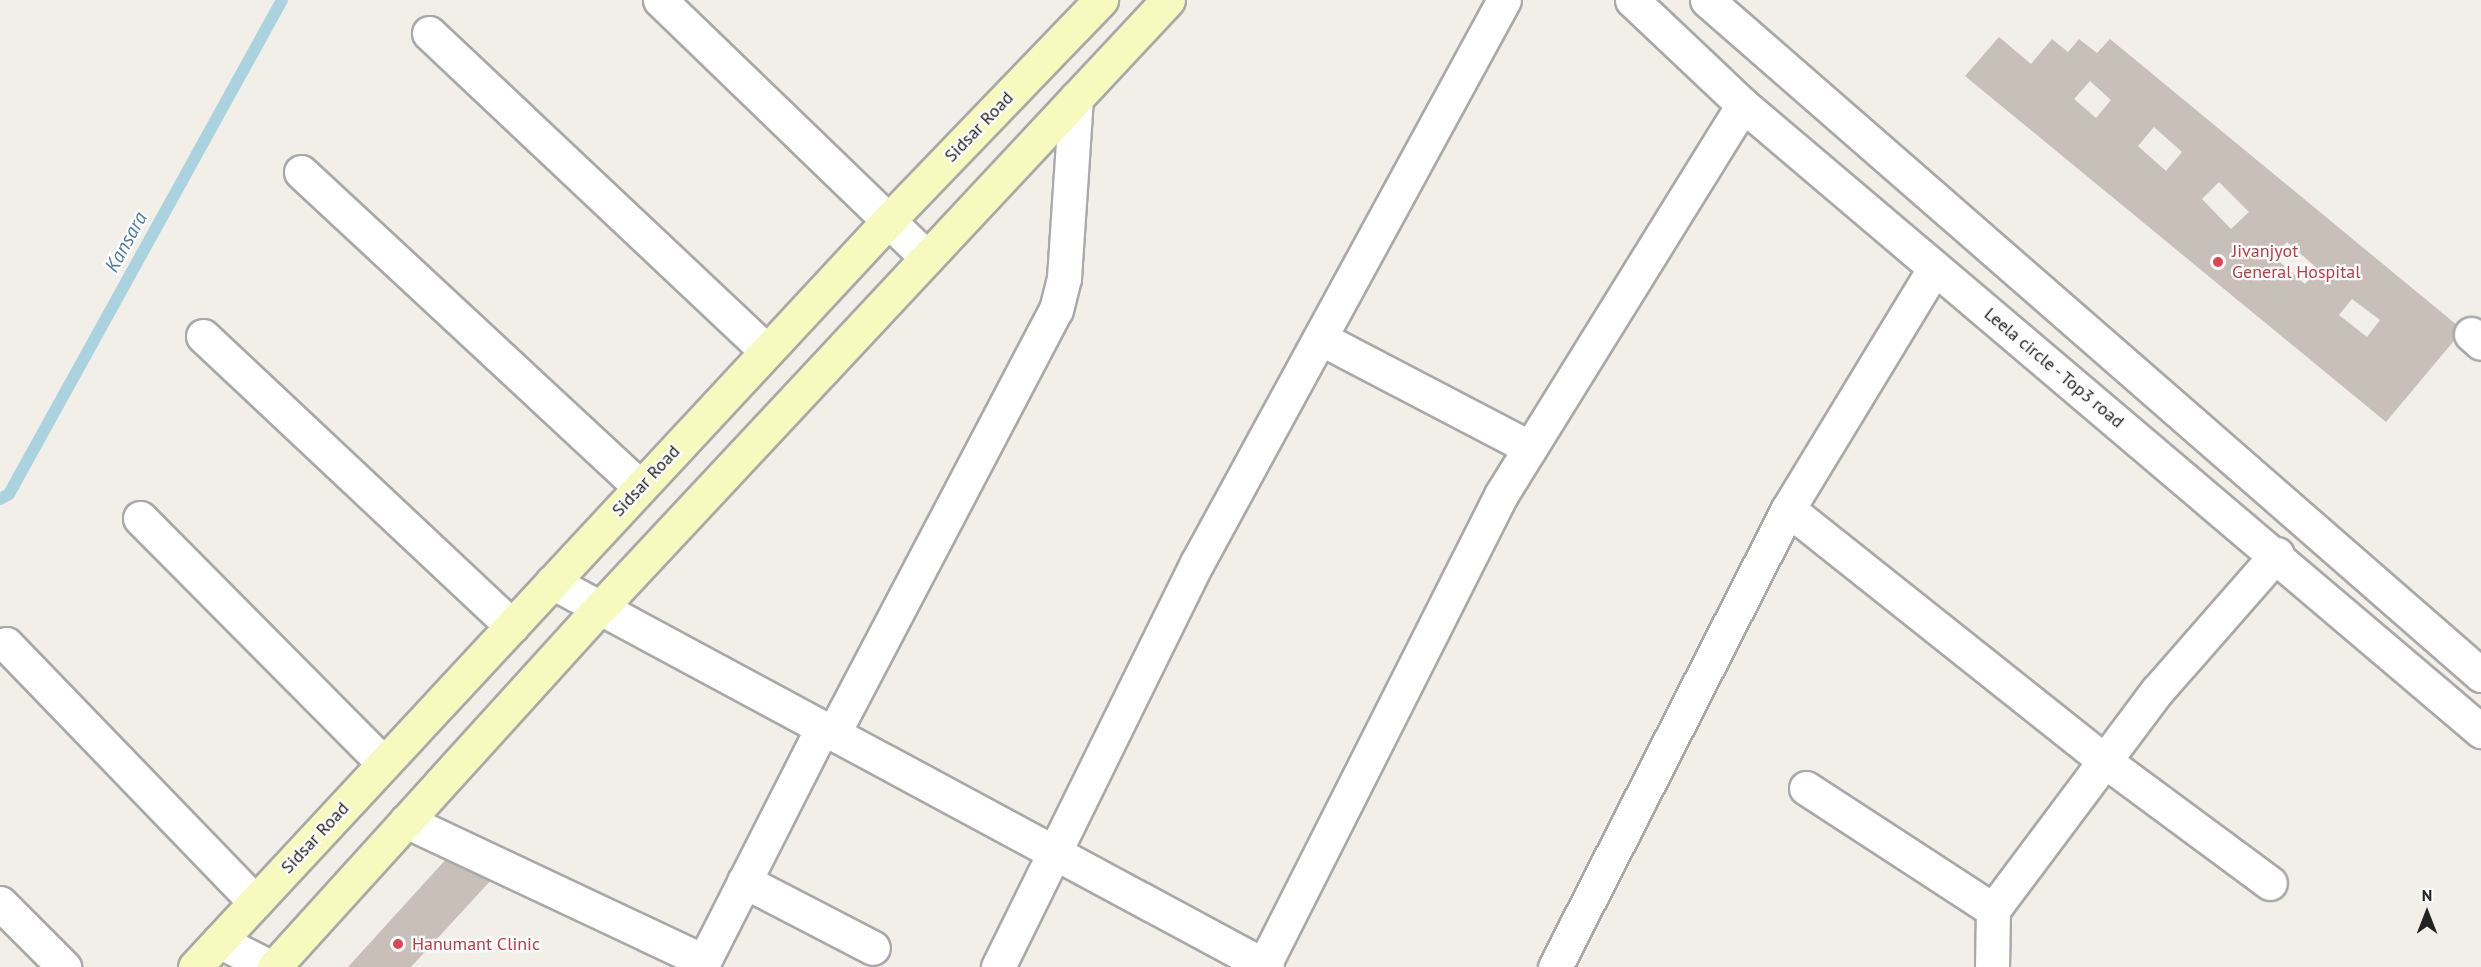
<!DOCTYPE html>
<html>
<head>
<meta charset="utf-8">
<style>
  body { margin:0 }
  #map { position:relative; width:2481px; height:967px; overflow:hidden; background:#f2efe9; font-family:"PT Sans",sans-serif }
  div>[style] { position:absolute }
  .stream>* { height:12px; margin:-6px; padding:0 6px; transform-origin:6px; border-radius:6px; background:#aad3df }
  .building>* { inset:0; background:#c7bfb8 }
  .roads { filter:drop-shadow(2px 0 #a9a9a9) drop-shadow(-2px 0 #a9a9a9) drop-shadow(0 2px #a9a9a9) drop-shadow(0 -2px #a9a9a9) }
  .minor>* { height:33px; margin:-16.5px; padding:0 16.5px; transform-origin:16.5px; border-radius:16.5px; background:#fff }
  .tertiary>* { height:33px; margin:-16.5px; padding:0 16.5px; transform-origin:16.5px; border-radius:16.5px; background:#fff }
  .secondary>* { height:33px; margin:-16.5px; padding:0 16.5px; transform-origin:16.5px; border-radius:16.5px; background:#f7fabf }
  .dots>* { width:16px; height:16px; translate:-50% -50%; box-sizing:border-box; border:3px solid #fff; border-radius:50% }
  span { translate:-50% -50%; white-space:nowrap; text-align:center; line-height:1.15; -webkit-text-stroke:4.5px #fff; paint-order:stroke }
  .street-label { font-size:18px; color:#222 }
  .health-label { font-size:18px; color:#be3a42 }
  .left { translate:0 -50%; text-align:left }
  .water-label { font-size:20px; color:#4a7aab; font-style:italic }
  .north { position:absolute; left:2397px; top:883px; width:60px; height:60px; -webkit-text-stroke:4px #fff; paint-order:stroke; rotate:0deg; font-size:16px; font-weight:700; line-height:24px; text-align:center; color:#222 }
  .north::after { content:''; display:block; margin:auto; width:21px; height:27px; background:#222; clip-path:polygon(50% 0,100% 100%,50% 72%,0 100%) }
</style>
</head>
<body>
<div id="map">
  <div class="stream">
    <i style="left:0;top:499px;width:10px;rotate:-29deg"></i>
    <i style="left:9px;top:494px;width:564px;rotate:-61.07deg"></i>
  </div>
  <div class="building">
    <i style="clip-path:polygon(evenodd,1999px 37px,2031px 64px,2052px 39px,2068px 52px,2079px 39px,2097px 53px,2110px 39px,2463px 330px,2386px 422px,1965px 76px,1999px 37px,2090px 81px,2111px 100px,2096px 118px,2074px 99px,2090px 81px,1999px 37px,2154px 127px,2182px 152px,2166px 171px,2138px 146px,2154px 127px,1999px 37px,2219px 182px,2249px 212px,2231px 229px,2202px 199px,2219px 182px,1999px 37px,2287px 242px,2318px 269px,2305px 284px,2274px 257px,2287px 242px,1999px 37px,2352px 299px,2380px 320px,2367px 337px,2339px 315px,2352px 299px)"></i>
    <i style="clip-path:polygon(458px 846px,493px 878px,411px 967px,348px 967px)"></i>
  </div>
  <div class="roads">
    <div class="minor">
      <i style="left:660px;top:0;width:371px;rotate:44deg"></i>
      <i style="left:429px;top:33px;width:464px;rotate:43.3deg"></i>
      <i style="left:301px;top:172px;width:463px;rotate:42.9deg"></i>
      <i style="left:2471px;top:334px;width:13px;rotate:42deg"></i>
      <i style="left:203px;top:336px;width:424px;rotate:43.2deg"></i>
      <i style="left:1320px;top:338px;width:237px;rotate:27.6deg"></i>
      <i style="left:1788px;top:509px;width:405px;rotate:38.5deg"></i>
      <i style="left:2105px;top:761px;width:205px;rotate:36.5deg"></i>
      <i style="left:140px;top:518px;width:346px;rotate:45.2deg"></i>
      <i style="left:552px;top:582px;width:812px;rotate:28.3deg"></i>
      <i style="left:6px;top:644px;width:359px;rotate:46deg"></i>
      <i style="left:833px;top:734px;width:479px;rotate:-62.3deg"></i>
      <i style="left:1056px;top:310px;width:33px;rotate:-76deg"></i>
      <i style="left:1064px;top:278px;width:180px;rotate:-86.2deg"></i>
      <i style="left:1806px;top:788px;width:223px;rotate:33.1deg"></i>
      <i style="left:406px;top:821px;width:329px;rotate:25.2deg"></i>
      <i style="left:744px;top:881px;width:145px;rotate:27.4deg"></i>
      <i style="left:0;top:903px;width:91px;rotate:45deg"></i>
      <i style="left:219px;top:941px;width:57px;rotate:27deg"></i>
      <i style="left:701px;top:967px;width:268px;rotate:-63.1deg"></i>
      <i style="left:998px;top:967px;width:450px;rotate:-63.8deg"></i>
      <i style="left:1197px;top:563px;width:641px;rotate:-61.4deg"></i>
      <i style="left:1263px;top:967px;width:529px;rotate:-63.24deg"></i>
      <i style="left:1501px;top:495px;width:459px;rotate:-58.2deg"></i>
      <i style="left:1555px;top:967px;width:514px;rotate:-63.04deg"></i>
      <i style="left:1788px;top:509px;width:281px;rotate:-58.7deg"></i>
      <i style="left:1992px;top:967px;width:57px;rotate:-89deg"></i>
      <i style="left:1993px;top:910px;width:274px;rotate:-53.2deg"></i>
      <i style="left:2157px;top:691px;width:182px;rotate:-48.8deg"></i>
    </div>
    <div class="tertiary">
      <i style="left:1632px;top:0;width:153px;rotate:43.4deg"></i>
      <i style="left:1743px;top:105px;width:968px;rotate:40.31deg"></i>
      <i style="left:1707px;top:0;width:1027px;rotate:41.09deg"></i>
    </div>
    <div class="secondary">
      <i style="left:195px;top:967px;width:1020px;rotate:-47.11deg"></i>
      <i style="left:889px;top:220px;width:306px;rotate:-46.1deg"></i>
      <i style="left:274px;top:967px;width:485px;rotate:-47.8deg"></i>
      <i style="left:600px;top:608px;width:832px;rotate:-46.95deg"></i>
    </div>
  </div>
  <div class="dots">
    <i style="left:2218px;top:262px;background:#e0444e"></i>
    <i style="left:398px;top:944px;background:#e0444e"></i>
  </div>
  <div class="street-label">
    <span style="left:979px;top:127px;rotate:-46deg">Sidsar Road</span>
    <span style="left:2054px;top:368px;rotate:40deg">Leela circle - Top3 road</span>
    <span style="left:646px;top:481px;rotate:-47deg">Sidsar Road</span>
    <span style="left:315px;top:838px;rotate:-47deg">Sidsar Road</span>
  </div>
  <div class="health-label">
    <span class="left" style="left:2232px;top:262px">Jivanjyot<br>General Hospital</span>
    <span class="left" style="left:412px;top:944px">Hanumant Clinic</span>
  </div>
  <div class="water-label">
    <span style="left:126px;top:242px;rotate:-61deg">Kansara</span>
  </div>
  <div class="north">N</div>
</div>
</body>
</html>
